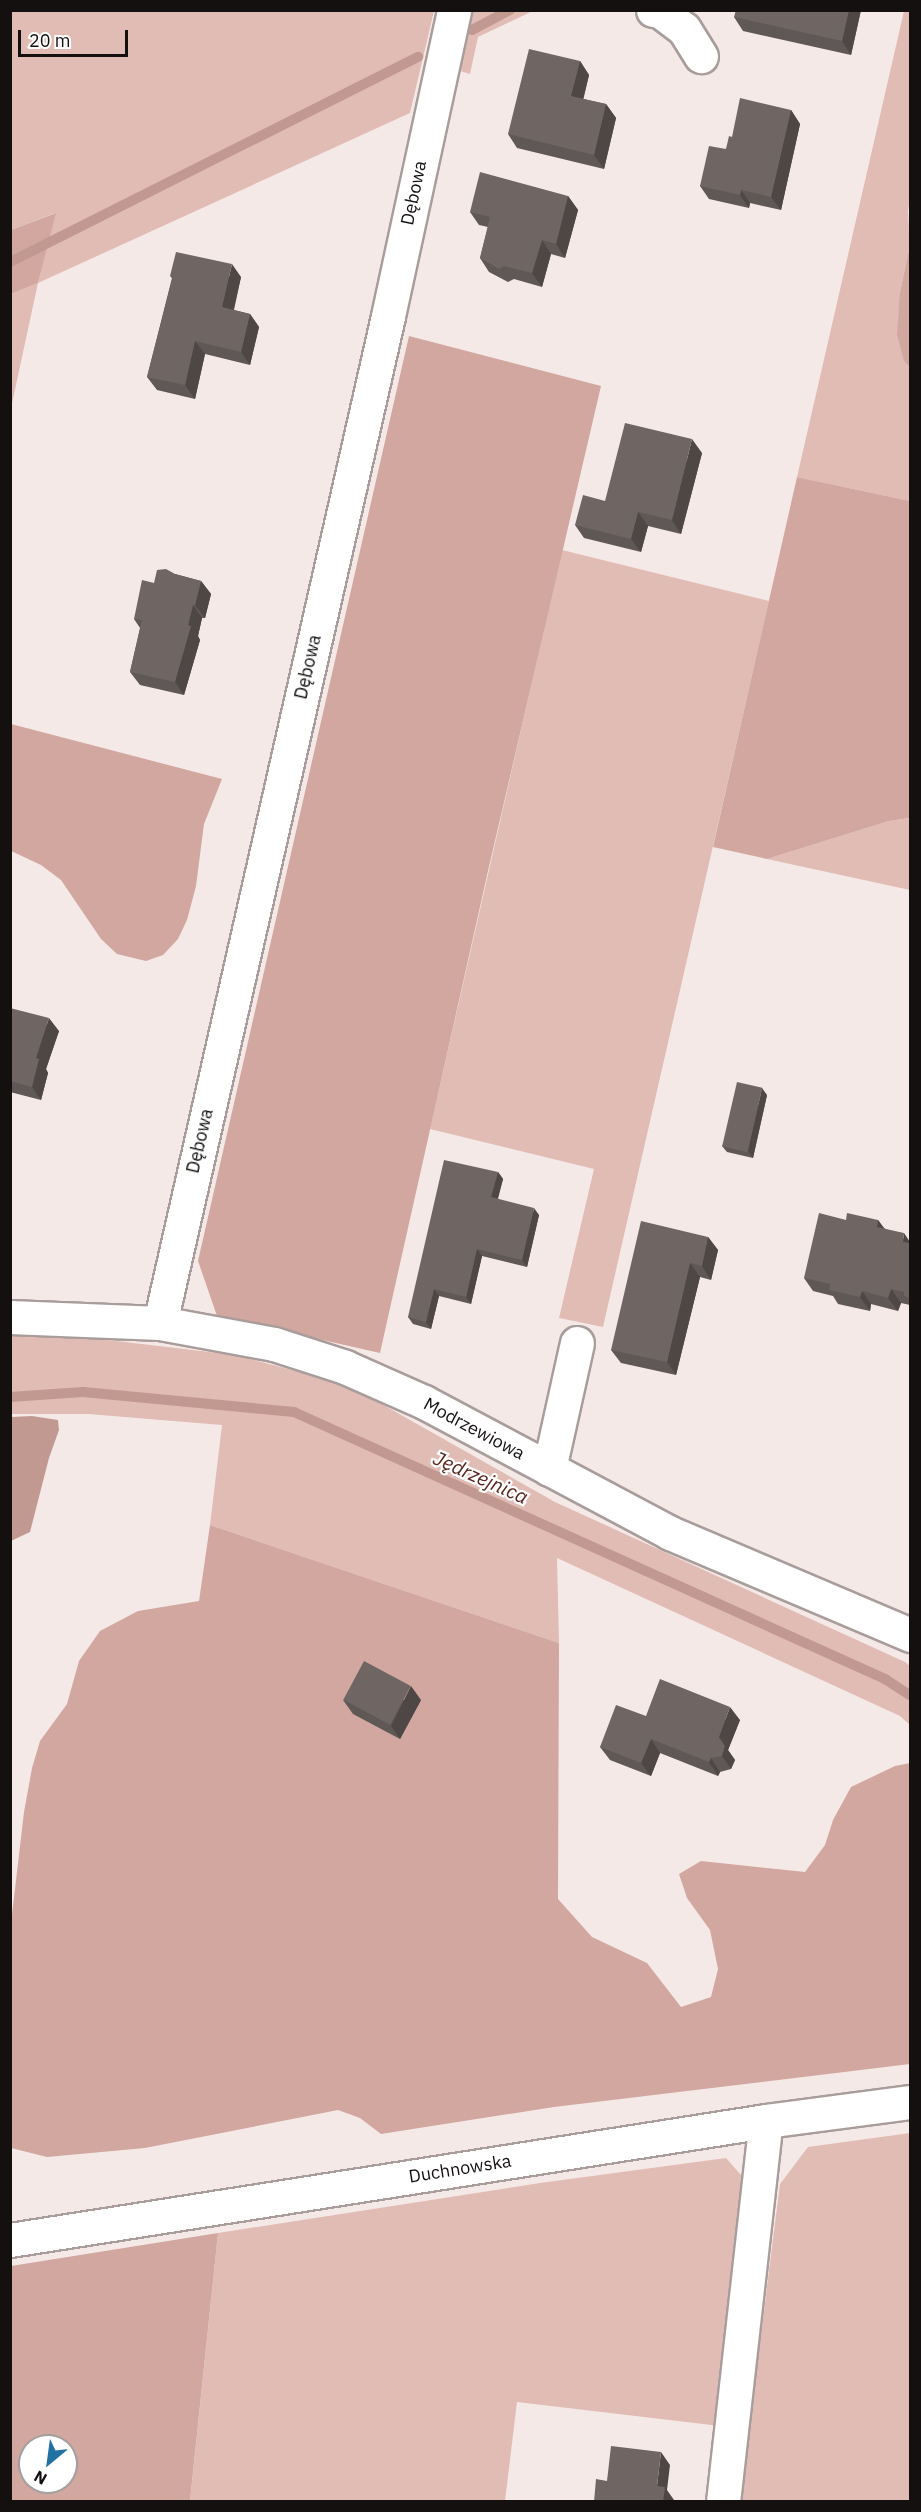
<!DOCTYPE html>
<html>
<head>
<meta charset="utf-8">
<style>
  body { margin:0 }
  #map { position:relative; width:921px; height:2512px; overflow:hidden; background:#f5e9e7; font-family:"IBM Plex Sans",sans-serif }
  div>[style] { position:absolute }
  .green>* { inset:0; background:#e1bcb5 }
  .forest>* { inset:0; background:#d1a79f }
  .water>* { inset:0; background:#c29991 }
  .stream>* { height:10px; margin:-5px; padding:0 5px; transform-origin:5px; border-radius:5px; background:#c29991 }
  .roads { filter:drop-shadow(2px 0 #a89d9b) drop-shadow(-2px 0 #a89d9b) drop-shadow(0 2px #a89d9b) drop-shadow(0 -2px #a89d9b) }
  .minor>* { height:33px; margin:-16.5px; padding:0 16.5px; transform-origin:16.5px; border-radius:16.5px; background:#fff }
  .wall>* { inset:0; background:#5f5856 }
  .shaded-wall>* { inset:0; background:#4e4746 }
  .building>* { inset:0; background:#6f6664; transform-origin:0 0 }
  span { translate:-50% -50%; white-space:nowrap; text-align:center; line-height:1.15; -webkit-text-stroke:4.5px #fff; paint-order:stroke }
  .street-label { font-size:18px; color:#13100f }
  .water-label { font-size:20px; color:#59241b; font-style:italic }
  .frame { position:absolute; inset:0; border:12px solid #13100f; pointer-events:none }
  .north { position:absolute; left:18px; top:2434px; width:60px; height:60px; box-sizing:border-box; background:#fff; border:2px solid #a19f9f; border-radius:50%; rotate:209deg; font-size:16px; font-weight:700; line-height:24px; text-align:center; color:#13100f }
  .north::after { content:''; display:block; margin:auto; width:21px; height:27px; background:#2171a2; clip-path:polygon(50% 0,100% 100%,50% 72%,0 100%) }
  .scale { position:absolute; left:18px; top:30px; width:110px; height:27px; box-sizing:border-box; border:3px solid #13100f; border-top:0; padding-left:8px; font-size:18px; line-height:21px; white-space:nowrap; color:#13100f; -webkit-text-stroke:4px #fff; paint-order:stroke }
</style>
</head>
<body>
<div id="map">
  <div class="green">
    <i style="clip-path:polygon(10px 11px,434px 11px,410px 113px,38px 283px,11px 408px,11px 294px,38px 283px,55px 213px,11px 230px)"></i>
    <i style="clip-path:polygon(467px 11px,533px 11px,478px 37px,470px 74px,454px 69px)"></i>
    <i style="clip-path:polygon(904px 11px,910px 11px,910px 202px,908px 210px,910px 245px,900px 292px,904px 361px,910px 368px,910px 501px,797px 477px)"></i>
    <i style="clip-path:polygon(562px 550px,769px 601px,603px 1327px,559px 1318px,594px 1169px,430px 1129px)"></i>
    <i style="clip-path:polygon(910px 818px,910px 890px,767px 859px,889px 821px)"></i>
    <i style="clip-path:polygon(11px 1334px,91px 1338px,235px 1355px,348px 1385px,555px 1502px,905px 1662px,910px 1666px,910px 1725px,900px 1716px,557px 1558px,559px 1643px,210px 1525px,222px 1425px,88px 1414px,11px 1414px)"></i>
    <i style="clip-path:polygon(910px 2133px,910px 2501px,740px 2501px,780px 2184px,808px 2147px)"></i>
    <i style="clip-path:polygon(726px 2158px,748px 2183px,720px 2426px,517px 2402px,505px 2501px,190px 2502px,218px 2233px,540px 2183px)"></i>
  </div>
  <div class="forest">
    <i style="clip-path:polygon(56px 213px,38px 283px,11px 294px,11px 230px)"></i>
    <i style="clip-path:polygon(910px 245px,910px 368px,904px 361px,897px 335px,900px 292px)"></i>
    <i style="clip-path:polygon(409px 336px,601px 386px,488px 871px,380px 1353px,217px 1316px,198px 1261px)"></i>
    <i style="clip-path:polygon(797px 477px,910px 501px,910px 818px,889px 821px,767px 859px,713px 847px)"></i>
    <i style="clip-path:polygon(11px 724px,222px 779px,204px 824px,196px 886px,187px 920px,178px 939px,163px 955px,146px 961px,117px 954px,101px 939px,61px 880px,41px 865px,11px 851px)"></i>
    <i style="clip-path:polygon(210px 1525px,559px 1643px,558px 1899px,592px 1937px,647px 1963px,681px 2007px,711px 1997px,718px 1969px,710px 1930px,687px 1898px,679px 1874px,701px 1861px,805px 1872px,825px 1845px,833px 1820px,851px 1787px,895px 1766px,910px 1763px,910px 2064px,554px 2107px,381px 2134px,360px 2118px,338px 2110px,145px 2148px,47px 2157px,11px 2148px,11px 1923px,24px 1812px,32px 1768px,40px 1741px,67px 1704px,79px 1661px,100px 1631px,138px 1611px,199px 1601px)"></i>
    <i style="clip-path:polygon(evenodd,218px 2233px,190px 2501px,11px 2501px,11px 2266px,218px 2233px,30px 2446px,66px 2446px,66px 2482px,30px 2482px,30px 2446px)"></i>
  </div>
  <div class="water">
    <i style="clip-path:polygon(32px 1416px,58px 1420px,59px 1430px,49px 1458px,30px 1532px,11px 1541px,11px 1417px)"></i>
  </div>
  <div class="stream">
    <i style="left:472px;top:30px;width:43px;rotate:-27.8deg"></i>
    <i style="left:10px;top:262px;width:457px;rotate:-26.7deg"></i>
    <i style="left:10px;top:1397px;width:73px;rotate:-3.9deg"></i>
    <i style="left:83px;top:1392px;width:212px;rotate:5.4deg"></i>
    <i style="left:294px;top:1412px;width:649px;rotate:24.31deg"></i>
    <i style="left:885px;top:1679px;width:30px;rotate:33deg"></i>
  </div>
  <div class="roads">
    <div class="minor">
      <i style="left:653px;top:10px;width:7px;rotate:8deg"></i>
      <i style="left:660px;top:11px;width:30px;rotate:37deg"></i>
      <i style="left:684px;top:29px;width:32px;rotate:58deg"></i>
      <i style="left:10px;top:1317px;width:150px;rotate:2.3deg"></i>
      <i style="left:160px;top:1323px;width:116px;rotate:10.4deg"></i>
      <i style="left:274px;top:1344px;width:75px;rotate:17.9deg"></i>
      <i style="left:345px;top:1367px;width:86px;rotate:23.9deg"></i>
      <i style="left:424px;top:1402px;width:279px;rotate:28deg"></i>
      <i style="left:670px;top:1533px;width:261px;rotate:23deg"></i>
      <i style="left:160px;top:1323px;width:1032px;rotate:-77.24deg"></i>
      <i style="left:388px;top:316px;width:313px;rotate:-77.8deg"></i>
      <i style="left:549px;top:1469px;width:129px;rotate:-77.5deg"></i>
      <i style="left:10px;top:2240px;width:765px;rotate:-8.95deg"></i>
      <i style="left:766px;top:2121px;width:145px;rotate:-7.5deg"></i>
      <i style="left:723px;top:2502px;width:383px;rotate:-83.6deg"></i>
    </div>
  </div>
  <div class="wall">
    <i style="clip-path:polygon(861px 10px,851px 55px,743px 31px,734px 17px)"></i>
    <i style="clip-path:polygon(580px 61px,589px 75px,583px 99px,606px 104px,616px 118px,604px 169px,517px 148px,508px 134px)"></i>
    <i style="clip-path:polygon(791px 110px,800px 124px,781px 210px,750px 203px,749px 208px,709px 199px,700px 186px,726px 149px,732px 137px)"></i>
    <i style="clip-path:polygon(568px 196px,578px 210px,565px 258px,551px 254px,542px 287px,514px 279px,508px 282px,489px 272px,480px 258px,488px 227px,479px 225px,470px 212px)"></i>
    <i style="clip-path:polygon(170px 276px,241px 277px,234px 310px,250px 314px,259px 327px,250px 365px,205px 354px,195px 399px,157px 390px,147px 377px,172px 278px)"></i>
    <i style="clip-path:polygon(702px 453px,681px 534px,648px 526px,641px 552px,584px 538px,575px 525px,605px 501px)"></i>
    <i style="clip-path:polygon(175px 574px,201px 581px,211px 594px,205px 618px,202px 618px,198px 636px,200px 640px,184px 695px,140px 685px,130px 672px,140px 628px,134px 619px)"></i>
    <i style="clip-path:polygon(10px 1008px,59px 1031px,46px 1069px,48px 1073px,41px 1100px,10px 1092px)"></i>
    <i style="clip-path:polygon(767px 1095px,753px 1158px,727px 1152px,722px 1146px)"></i>
    <i style="clip-path:polygon(498px 1172px,503px 1179px,498px 1199px,539px 1215px,527px 1267px,482px 1256px,471px 1304px,439px 1296px,431px 1329px,413px 1324px,408px 1317px)"></i>
    <i style="clip-path:polygon(846px 1220px,878px 1220px,884px 1228px,910px 1242px,910px 1306px,910px 1305px,901px 1303px,898px 1311px,871px 1304px,870px 1311px,838px 1304px,833px 1296px,813px 1291px,804px 1278px)"></i>
    <i style="clip-path:polygon(708px 1237px,718px 1250px,711px 1280px,700px 1277px,676px 1375px,621px 1363px,611px 1350px)"></i>
    <i style="clip-path:polygon(343px 1700px,421px 1700px,400px 1739px,353px 1714px)"></i>
    <i style="clip-path:polygon(646px 1716px,740px 1720px,728px 1750px,735px 1760px,731px 1769px,720px 1772px,718px 1776px,660px 1753px,651px 1776px,610px 1760px,600px 1747px)"></i>
  </div>
  <div class="shaded-wall">
    <i style="clip-path:polygon(849px 10px,861px 10px,851px 55px,842px 41px)"></i>
    <i style="clip-path:polygon(580px 61px,589px 75px,581px 109px,571px 96px)"></i>
    <i style="clip-path:polygon(606px 104px,616px 118px,604px 169px,594px 155px)"></i>
    <i style="clip-path:polygon(791px 110px,800px 124px,781px 210px,771px 197px)"></i>
    <i style="clip-path:polygon(741px 190px,750px 203px,749px 208px,740px 195px)"></i>
    <i style="clip-path:polygon(568px 196px,578px 210px,565px 258px,556px 244px)"></i>
    <i style="clip-path:polygon(542px 240px,551px 254px,542px 287px,532px 273px)"></i>
    <i style="clip-path:polygon(232px 264px,241px 277px,231px 320px,222px 307px)"></i>
    <i style="clip-path:polygon(250px 314px,259px 327px,250px 365px,241px 352px)"></i>
    <i style="clip-path:polygon(195px 341px,205px 354px,195px 399px,185px 385px)"></i>
    <i style="clip-path:polygon(692px 439px,702px 453px,681px 534px,672px 520px)"></i>
    <i style="clip-path:polygon(638px 512px,648px 526px,641px 552px,631px 539px)"></i>
    <i style="clip-path:polygon(201px 581px,211px 594px,205px 618px,195px 605px)"></i>
    <i style="clip-path:polygon(193px 605px,202px 618px,198px 636px,200px 640px,184px 695px,175px 682px)"></i>
    <i style="clip-path:polygon(49px 1018px,59px 1031px,46px 1069px,48px 1073px,41px 1100px,32px 1087px,36px 1058px)"></i>
    <i style="clip-path:polygon(762px 1088px,767px 1095px,753px 1158px,748px 1151px)"></i>
    <i style="clip-path:polygon(498px 1172px,503px 1179px,496px 1204px,491px 1197px)"></i>
    <i style="clip-path:polygon(534px 1208px,539px 1215px,527px 1267px,522px 1260px)"></i>
    <i style="clip-path:polygon(878px 1220px,888px 1234px,877px 1227px)"></i>
    <i style="clip-path:polygon(904px 1233px,910px 1242px,910px 1253px,903px 1242px)"></i>
    <i style="clip-path:polygon(708px 1237px,718px 1250px,711px 1280px,702px 1266px)"></i>
    <i style="clip-path:polygon(477px 1249px,482px 1256px,471px 1304px,466px 1297px)"></i>
    <i style="clip-path:polygon(690px 1263px,700px 1277px,676px 1375px,667px 1362px)"></i>
    <i style="clip-path:polygon(434px 1289px,439px 1296px,431px 1329px,426px 1322px)"></i>
    <i style="clip-path:polygon(891px 1289px,901px 1303px,898px 1311px,888px 1298px)"></i>
    <i style="clip-path:polygon(862px 1291px,871px 1304px,870px 1311px,860px 1297px)"></i>
    <i style="clip-path:polygon(411px 1686px,421px 1700px,400px 1739px,391px 1726px)"></i>
    <i style="clip-path:polygon(730px 1707px,740px 1720px,728px 1750px,735px 1760px,731px 1769px,722px 1756px,719px 1737px)"></i>
    <i style="clip-path:polygon(651px 1739px,660px 1753px,651px 1776px,641px 1763px)"></i>
    <i style="clip-path:polygon(711px 1758px,720px 1772px,718px 1776px,709px 1762px)"></i>
    <i style="clip-path:polygon(661px 2452px,670px 2465px,667px 2490px,674px 2500px,674px 2502px,663px 2502px,657px 2486px)"></i>
  </div>
  <div class="building">
    <i style="clip-path:polygon(736px 10px,849px 10px,842px 41px,734px 17px)"></i>
    <i style="clip-path:polygon(529px 49px,580px 61px,571px 96px,606px 104px,594px 155px,508px 134px)"></i>
    <i style="clip-path:polygon(740px 98px,791px 110px,771px 197px,741px 190px,740px 195px,700px 186px,709px 146px,726px 149px,729px 136px,732px 137px)"></i>
    <i style="clip-path:polygon(480px 172px,568px 196px,556px 244px,542px 240px,532px 273px,504px 266px,499px 269px,480px 258px,490px 217px,470px 212px)"></i>
    <i style="clip-path:polygon(176px 252px,232px 264px,222px 307px,250px 314px,241px 352px,195px 341px,185px 385px,147px 377px,173px 276px,170px 276px)"></i>
    <i style="clip-path:polygon(625px 423px,692px 439px,672px 520px,638px 512px,631px 539px,575px 525px,583px 495px,605px 501px)"></i>
    <i style="clip-path:polygon(166px 569px,175px 574px,201px 581px,195px 605px,193px 605px,188px 625px,191px 626px,175px 682px,130px 672px,142px 620px,134px 619px,142px 580px,154px 583px,157px 570px)"></i>
    <i style="clip-path:polygon(10px 1008px,49px 1018px,36px 1058px,39px 1059px,32px 1087px,10px 1081px)"></i>
    <i style="left:737px;top:1082px;width:26px;height:66px;rotate:13deg"></i>
    <i style="clip-path:polygon(444px 1160px,498px 1172px,491px 1197px,534px 1208px,522px 1260px,477px 1249px,466px 1297px,434px 1289px,426px 1322px,408px 1317px)"></i>
    <i style="clip-path:polygon(819px 1213px,846px 1220px,847px 1213px,878px 1220px,877px 1227px,904px 1233px,903px 1242px,910px 1243px,910px 1298px,904px 1296px,904px 1292px,891px 1289px,888px 1298px,862px 1291px,860px 1297px,829px 1290px,830px 1284px,804px 1278px)"></i>
    <i style="clip-path:polygon(641px 1221px,708px 1237px,702px 1266px,690px 1263px,667px 1362px,611px 1350px)"></i>
    <i style="left:364px;top:1661px;width:53px;height:44px;rotate:28deg"></i>
    <i style="clip-path:polygon(660px 1679px,730px 1707px,719px 1737px,725px 1746px,722px 1756px,711px 1758px,709px 1762px,651px 1739px,641px 1763px,600px 1747px,616px 1705px,646px 1716px)"></i>
    <i style="clip-path:polygon(611px 2446px,661px 2452px,657px 2486px,665px 2487px,663px 2502px,594px 2502px,596px 2479px,607px 2481px)"></i>
  </div>
  <div class="street-label">
    <span style="left:414px;top:193px;rotate:-78deg">Dębowa</span>
    <span style="left:308px;top:667px;rotate:-77deg">Dębowa</span>
    <span style="left:200px;top:1141px;rotate:-77deg">Dębowa</span>
    <span style="left:474px;top:1429px;rotate:28deg">Modrzewiowa</span>
    <span style="left:460px;top:2169px;rotate:-9deg">Duchnowska</span>
  </div>
  <div class="water-label">
    <span style="left:481px;top:1477px;rotate:24deg">Jędrzejnica</span>
  </div>
  <div class="frame"></div>
  <div class="north">N</div>
  <div class="scale">20 m</div>
</div>
</body>
</html>
